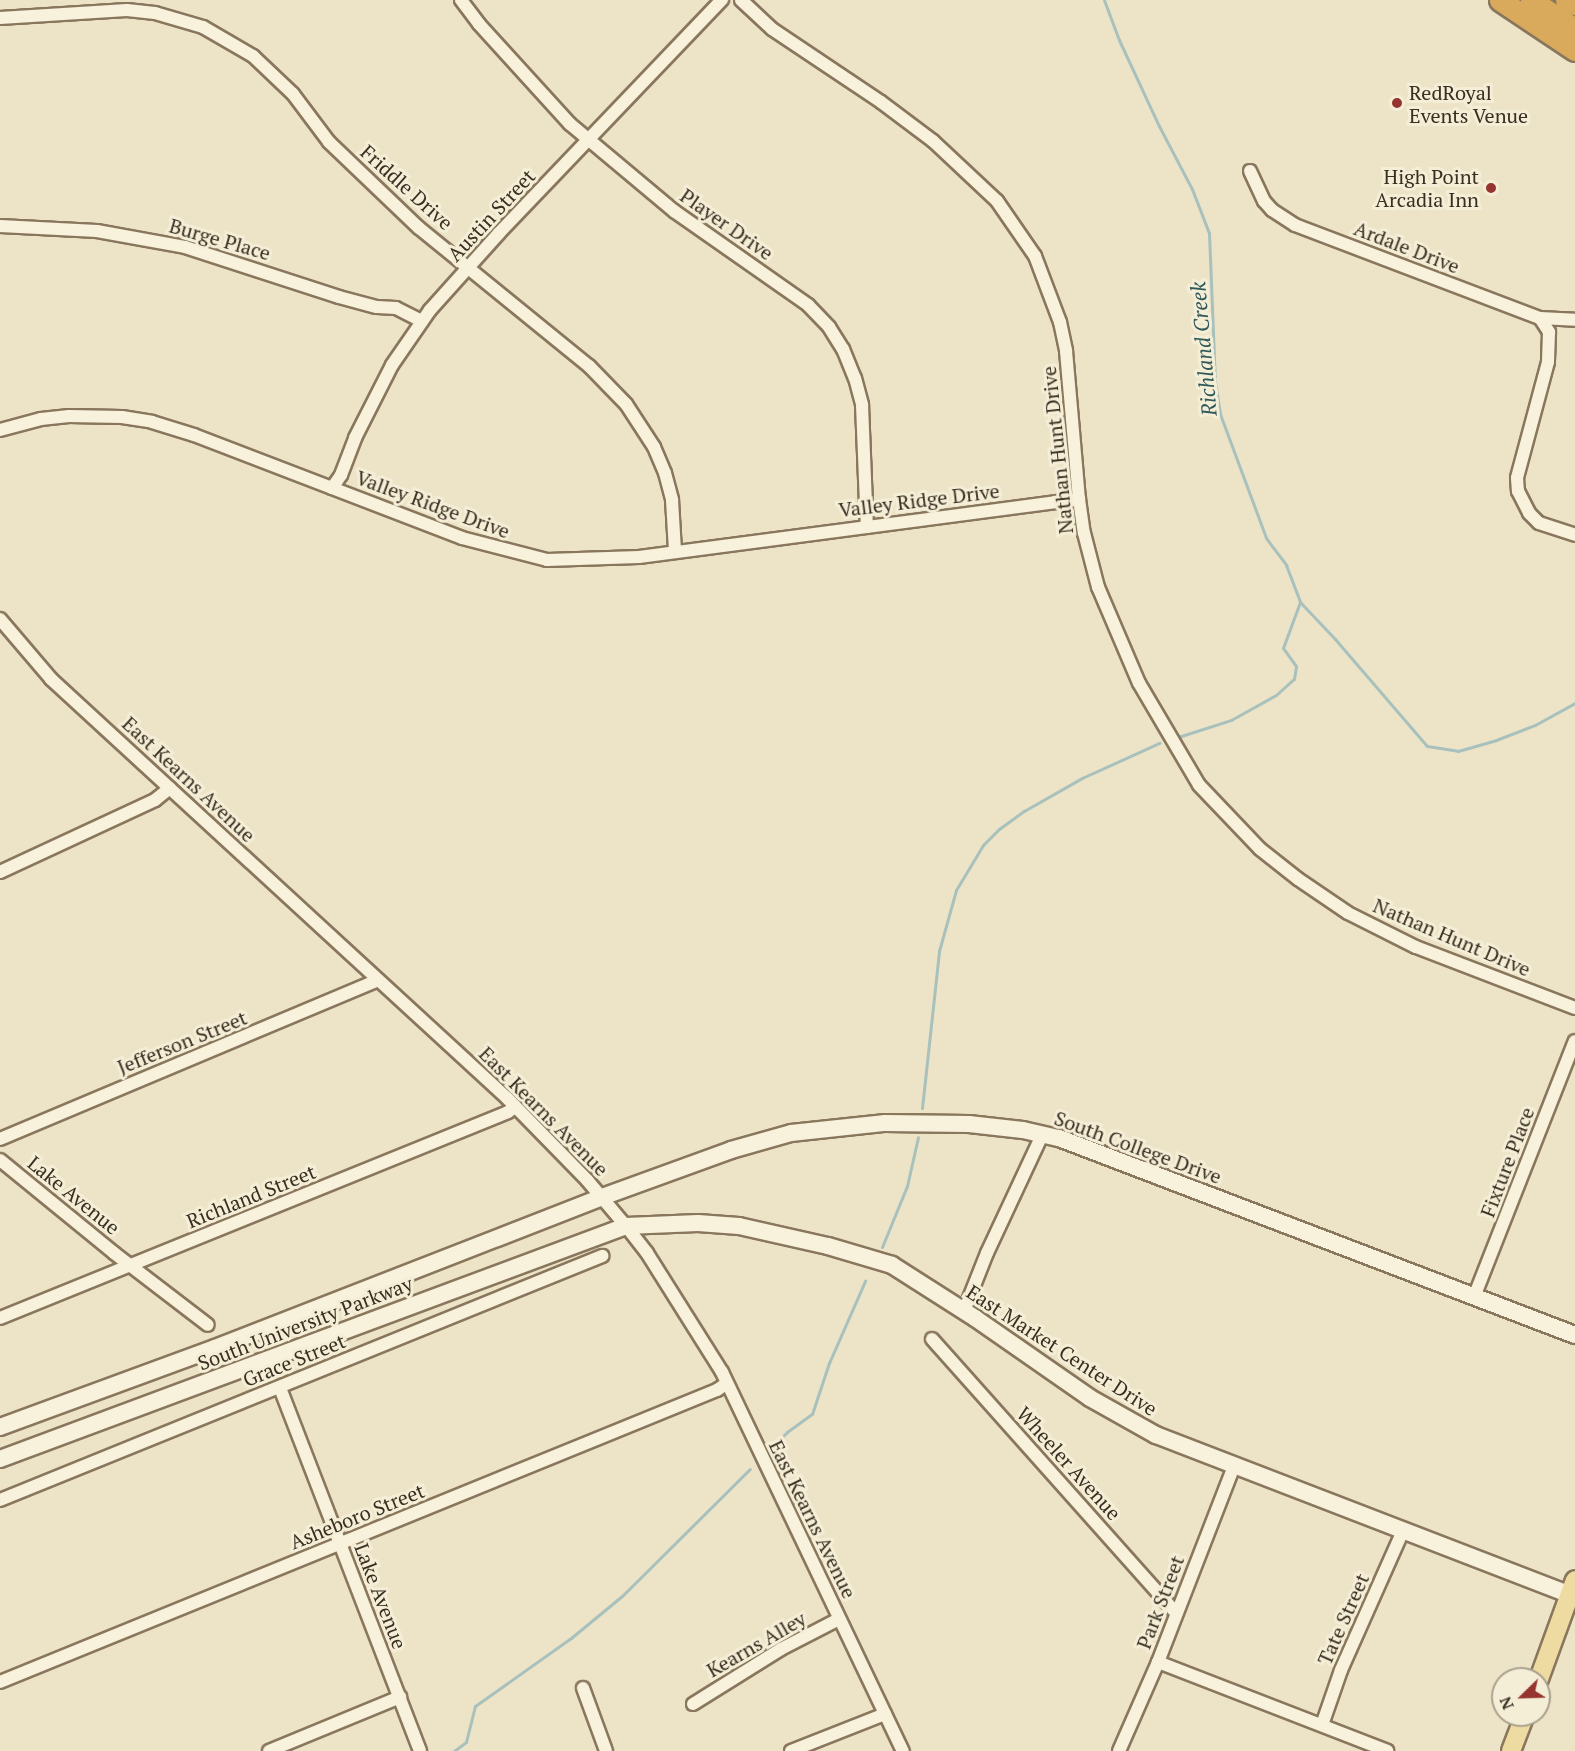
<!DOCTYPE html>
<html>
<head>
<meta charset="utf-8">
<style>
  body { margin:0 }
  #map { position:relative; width:1575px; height:1751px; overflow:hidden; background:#ede4c8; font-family:"PT Serif",serif }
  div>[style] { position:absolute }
  .stream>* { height:3px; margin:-1.5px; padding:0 1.5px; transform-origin:1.5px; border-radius:1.5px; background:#a9c1bc }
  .roads { filter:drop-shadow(2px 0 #89775d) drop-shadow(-2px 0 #89775d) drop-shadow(0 2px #89775d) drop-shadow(0 -2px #89775d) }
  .minor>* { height:12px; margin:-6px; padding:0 6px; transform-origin:6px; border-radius:6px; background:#f8f1db }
  .secondary>* { height:16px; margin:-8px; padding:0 8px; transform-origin:8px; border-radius:8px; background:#f8f1db }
  .primary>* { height:18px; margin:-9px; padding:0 9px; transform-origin:9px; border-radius:9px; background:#eedba2 }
  .motorway>* { height:21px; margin:-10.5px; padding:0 10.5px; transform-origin:10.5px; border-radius:10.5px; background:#d9aa5c }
  .dots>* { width:16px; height:16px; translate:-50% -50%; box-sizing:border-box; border:3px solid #f5eed7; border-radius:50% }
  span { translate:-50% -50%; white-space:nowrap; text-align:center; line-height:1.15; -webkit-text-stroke:6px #f5eed7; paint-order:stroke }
  .poi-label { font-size:20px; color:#3a2e20 }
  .left { translate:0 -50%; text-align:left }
  .right { translate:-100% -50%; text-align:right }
  .street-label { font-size:20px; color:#3a2e20 }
  .water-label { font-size:21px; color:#305959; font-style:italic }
  .north { position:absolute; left:1491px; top:1667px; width:60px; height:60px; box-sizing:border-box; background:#f5eed7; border:2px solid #aaa18e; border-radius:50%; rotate:247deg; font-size:16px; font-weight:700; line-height:24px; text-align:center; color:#3a2e20 }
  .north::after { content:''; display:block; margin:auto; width:21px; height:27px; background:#96352f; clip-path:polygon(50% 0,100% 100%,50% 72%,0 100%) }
</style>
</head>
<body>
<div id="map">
  <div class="stream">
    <i style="left:1104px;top:0;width:43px;rotate:69.4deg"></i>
    <i style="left:1119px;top:40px;width:95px;rotate:65.1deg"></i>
    <i style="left:1159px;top:126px;width:71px;rotate:62.4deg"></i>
    <i style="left:1192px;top:189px;width:47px;rotate:68.9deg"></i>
    <i style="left:1209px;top:233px;width:149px;rotate:87.7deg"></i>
    <i style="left:1215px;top:382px;width:32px;rotate:81deg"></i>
    <i style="left:1220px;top:414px;width:132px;rotate:69.6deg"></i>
    <i style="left:1266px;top:538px;width:34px;rotate:53deg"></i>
    <i style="left:1286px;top:565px;width:40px;rotate:69deg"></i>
    <i style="left:1300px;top:602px;width:51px;rotate:46.6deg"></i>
    <i style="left:1335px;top:639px;width:141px;rotate:49.3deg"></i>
    <i style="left:1427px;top:746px;width:31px;rotate:9deg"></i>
    <i style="left:1458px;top:751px;width:40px;rotate:-16deg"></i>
    <i style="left:1496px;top:740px;width:42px;rotate:-21deg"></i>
    <i style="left:1535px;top:725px;width:46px;rotate:-28.8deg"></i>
    <i style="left:1178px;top:737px;width:56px;rotate:-17.8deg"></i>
    <i style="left:1231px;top:720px;width:51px;rotate:-29.1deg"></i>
    <i style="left:1276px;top:695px;width:24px;rotate:-42deg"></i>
    <i style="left:1294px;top:679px;width:13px;rotate:-81deg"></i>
    <i style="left:1296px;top:666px;width:22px;rotate:-126deg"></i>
    <i style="left:1283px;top:648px;width:49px;rotate:-69.7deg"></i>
    <i style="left:922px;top:1108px;width:158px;rotate:-83.8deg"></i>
    <i style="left:939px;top:951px;width:63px;rotate:-74.4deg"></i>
    <i style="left:956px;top:890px;width:52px;rotate:-59deg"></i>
    <i style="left:983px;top:845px;width:23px;rotate:-45deg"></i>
    <i style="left:999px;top:829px;width:31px;rotate:-36deg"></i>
    <i style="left:1024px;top:811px;width:67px;rotate:-29.6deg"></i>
    <i style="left:1082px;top:778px;width:85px;rotate:-24.4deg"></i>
    <i style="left:882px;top:1247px;width:66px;rotate:-67.7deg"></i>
    <i style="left:907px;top:1186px;width:50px;rotate:-77.3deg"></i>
    <i style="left:769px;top:1449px;width:25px;rotate:-43deg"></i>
    <i style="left:787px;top:1432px;width:31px;rotate:-36deg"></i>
    <i style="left:812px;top:1414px;width:54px;rotate:-71.6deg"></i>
    <i style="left:829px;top:1363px;width:90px;rotate:-66.3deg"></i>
    <i style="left:454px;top:1751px;width:15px;rotate:-37deg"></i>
    <i style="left:466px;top:1742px;width:37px;rotate:-76deg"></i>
    <i style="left:475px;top:1706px;width:118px;rotate:-35.3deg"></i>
    <i style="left:571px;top:1638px;width:66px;rotate:-39.5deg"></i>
    <i style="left:622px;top:1596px;width:180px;rotate:-44.8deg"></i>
  </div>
  <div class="roads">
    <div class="minor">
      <i style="left:461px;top:0;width:30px;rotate:53deg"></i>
      <i style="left:479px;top:24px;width:135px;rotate:47.7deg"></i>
      <i style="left:570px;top:124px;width:136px;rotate:39.9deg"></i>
      <i style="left:674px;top:211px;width:164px;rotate:35deg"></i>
      <i style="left:808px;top:305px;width:30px;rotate:46deg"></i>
      <i style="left:829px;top:327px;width:26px;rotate:58deg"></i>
      <i style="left:843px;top:349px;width:31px;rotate:68deg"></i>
      <i style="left:855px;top:378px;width:28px;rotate:75deg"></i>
      <i style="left:862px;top:405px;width:122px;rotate:87.7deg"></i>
      <i style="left:741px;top:0;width:42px;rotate:43.1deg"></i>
      <i style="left:772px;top:29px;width:131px;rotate:33.8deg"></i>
      <i style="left:881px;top:102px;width:65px;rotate:36.9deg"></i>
      <i style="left:933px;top:141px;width:88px;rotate:43.2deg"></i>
      <i style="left:997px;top:201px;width:67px;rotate:55.4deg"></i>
      <i style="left:1035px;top:256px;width:71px;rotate:69.3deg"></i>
      <i style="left:1060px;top:322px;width:30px;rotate:78deg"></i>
      <i style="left:1066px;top:351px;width:149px;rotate:85deg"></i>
      <i style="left:1079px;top:499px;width:34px;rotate:82deg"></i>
      <i style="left:1084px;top:533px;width:56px;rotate:75.5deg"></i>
      <i style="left:1098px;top:587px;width:104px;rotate:66.9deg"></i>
      <i style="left:1139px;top:683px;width:118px;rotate:59.5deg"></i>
      <i style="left:1199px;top:785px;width:88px;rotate:46.4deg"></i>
      <i style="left:1260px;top:849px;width:48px;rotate:38.3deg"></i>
      <i style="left:1298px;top:879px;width:60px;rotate:34.2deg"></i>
      <i style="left:1348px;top:913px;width:76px;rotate:26.6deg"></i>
      <i style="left:1416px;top:947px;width:170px;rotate:21deg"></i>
      <i style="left:0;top:18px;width:127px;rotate:-3.6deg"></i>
      <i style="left:127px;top:10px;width:28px;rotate:6deg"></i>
      <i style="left:155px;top:13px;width:50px;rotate:16.3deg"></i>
      <i style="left:203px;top:27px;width:58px;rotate:30.1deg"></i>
      <i style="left:253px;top:56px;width:55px;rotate:43.5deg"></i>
      <i style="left:293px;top:94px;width:60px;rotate:53.1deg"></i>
      <i style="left:329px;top:142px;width:124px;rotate:43.7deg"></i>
      <i style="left:419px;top:228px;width:219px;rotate:39.1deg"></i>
      <i style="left:589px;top:366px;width:53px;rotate:45.8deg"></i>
      <i style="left:626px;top:404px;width:51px;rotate:56.9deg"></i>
      <i style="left:654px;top:447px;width:28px;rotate:67deg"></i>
      <i style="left:665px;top:473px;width:28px;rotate:75deg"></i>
      <i style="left:672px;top:500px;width:51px;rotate:86.6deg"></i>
      <i style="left:1250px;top:171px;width:33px;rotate:65deg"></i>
      <i style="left:1264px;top:201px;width:12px;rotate:48deg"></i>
      <i style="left:1272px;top:210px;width:27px;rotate:33deg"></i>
      <i style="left:1295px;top:225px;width:262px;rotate:20.8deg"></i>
      <i style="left:1540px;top:318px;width:35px;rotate:3deg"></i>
      <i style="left:0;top:226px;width:97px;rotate:3deg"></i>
      <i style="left:97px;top:231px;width:89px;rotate:10.3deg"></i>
      <i style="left:185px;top:247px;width:162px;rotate:18deg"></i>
      <i style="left:339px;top:297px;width:39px;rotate:15deg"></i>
      <i style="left:377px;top:307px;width:19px;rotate:3deg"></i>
      <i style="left:396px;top:308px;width:29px;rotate:27deg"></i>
      <i style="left:1540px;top:318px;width:17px;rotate:57deg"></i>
      <i style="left:1549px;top:332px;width:30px;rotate:92deg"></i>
      <i style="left:1548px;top:362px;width:120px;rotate:105deg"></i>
      <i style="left:1517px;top:478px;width:13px;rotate:86deg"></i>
      <i style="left:1518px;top:491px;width:25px;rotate:63deg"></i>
      <i style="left:1529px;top:513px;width:14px;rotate:45deg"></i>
      <i style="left:1539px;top:523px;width:38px;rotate:18deg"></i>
      <i style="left:0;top:430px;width:42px;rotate:-15deg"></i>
      <i style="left:41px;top:419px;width:28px;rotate:-6deg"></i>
      <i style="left:69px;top:416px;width:53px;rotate:1.1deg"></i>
      <i style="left:122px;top:417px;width:30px;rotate:9deg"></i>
      <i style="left:152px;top:422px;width:44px;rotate:17.2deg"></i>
      <i style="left:194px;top:435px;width:287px;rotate:21deg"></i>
      <i style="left:462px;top:538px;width:88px;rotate:14.5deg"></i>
      <i style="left:547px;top:560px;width:92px;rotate:-1.9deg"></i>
      <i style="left:639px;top:557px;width:444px;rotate:-7.5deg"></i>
      <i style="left:332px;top:488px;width:16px;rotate:-55deg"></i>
      <i style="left:341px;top:475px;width:40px;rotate:-69deg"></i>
      <i style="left:355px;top:438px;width:82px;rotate:-63.1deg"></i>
      <i style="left:392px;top:365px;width:67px;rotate:-55.4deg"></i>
      <i style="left:430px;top:310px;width:103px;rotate:-48.1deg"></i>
      <i style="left:499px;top:233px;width:323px;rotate:-46.3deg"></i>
      <i style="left:0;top:619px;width:79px;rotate:49.6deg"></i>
      <i style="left:51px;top:679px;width:619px;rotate:42.58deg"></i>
      <i style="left:507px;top:1098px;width:115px;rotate:45.7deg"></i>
      <i style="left:587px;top:1180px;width:60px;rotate:49.7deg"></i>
      <i style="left:626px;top:1226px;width:34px;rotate:52deg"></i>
      <i style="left:647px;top:1253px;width:141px;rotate:57.8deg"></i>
      <i style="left:722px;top:1372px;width:420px;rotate:64.5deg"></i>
      <i style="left:0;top:872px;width:171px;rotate:-24.9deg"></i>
      <i style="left:155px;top:800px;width:19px;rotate:-39deg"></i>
      <i style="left:0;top:1139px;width:410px;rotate:-22.8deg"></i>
      <i style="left:0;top:1160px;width:147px;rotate:39.2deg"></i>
      <i style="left:114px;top:1253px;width:118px;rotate:37.5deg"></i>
      <i style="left:1474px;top:1297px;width:275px;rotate:-68.5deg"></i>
      <i style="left:964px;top:1311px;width:62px;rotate:-68.4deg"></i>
      <i style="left:987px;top:1253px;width:130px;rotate:-65deg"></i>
      <i style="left:0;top:1318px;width:548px;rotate:-22.07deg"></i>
      <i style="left:508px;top:1112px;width:9px;rotate:-36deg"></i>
      <i style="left:932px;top:1339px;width:367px;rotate:48.3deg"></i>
      <i style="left:280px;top:1388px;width:389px;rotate:68.9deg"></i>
      <i style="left:0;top:1500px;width:650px;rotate:-22.06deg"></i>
      <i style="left:1158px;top:1662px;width:246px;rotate:21.2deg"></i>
      <i style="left:0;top:1682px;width:774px;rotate:-22.16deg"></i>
      <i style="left:717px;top:1390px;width:11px;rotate:-34deg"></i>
      <i style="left:583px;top:1688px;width:67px;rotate:69.9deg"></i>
      <i style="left:693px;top:1704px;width:104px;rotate:-32deg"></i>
      <i style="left:781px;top:1649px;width:65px;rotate:-27.3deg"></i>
      <i style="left:1322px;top:1725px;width:58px;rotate:-70.9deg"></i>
      <i style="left:1341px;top:1670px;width:152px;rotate:-66deg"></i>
      <i style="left:269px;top:1751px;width:142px;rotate:-22.4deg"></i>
      <i style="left:791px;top:1751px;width:101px;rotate:-21.5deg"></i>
      <i style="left:1119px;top:1751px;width:97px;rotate:-66.3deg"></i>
      <i style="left:1158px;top:1662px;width:210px;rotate:-68.8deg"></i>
    </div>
    <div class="secondary">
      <i style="left:0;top:1427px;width:229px;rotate:-20.2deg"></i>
      <i style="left:215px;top:1348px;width:415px;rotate:-21.3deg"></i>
      <i style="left:602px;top:1197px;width:137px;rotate:-20deg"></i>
      <i style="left:731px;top:1150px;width:62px;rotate:-15.8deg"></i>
      <i style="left:791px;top:1133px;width:95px;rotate:-6.1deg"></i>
      <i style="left:885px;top:1123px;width:84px;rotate:0.7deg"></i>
      <i style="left:969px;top:1124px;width:54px;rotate:6.3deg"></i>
      <i style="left:1023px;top:1130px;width:37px;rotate:13deg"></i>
      <i style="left:1059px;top:1138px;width:552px;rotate:20.9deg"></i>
      <i style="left:0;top:1459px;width:668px;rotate:-20.42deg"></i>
      <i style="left:626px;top:1226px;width:72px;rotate:-2.4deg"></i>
      <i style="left:698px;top:1223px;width:41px;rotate:4.2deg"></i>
      <i style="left:739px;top:1226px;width:91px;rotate:12.7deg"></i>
      <i style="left:828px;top:1246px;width:67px;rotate:16.5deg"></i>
      <i style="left:892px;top:1265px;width:98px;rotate:32.6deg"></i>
      <i style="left:975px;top:1318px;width:140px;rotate:34.8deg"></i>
      <i style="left:1090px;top:1398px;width:76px;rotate:29.3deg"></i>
      <i style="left:1156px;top:1435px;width:449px;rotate:21.1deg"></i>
    </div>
    <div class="primary">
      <i style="left:1539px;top:1679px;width:105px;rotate:-70deg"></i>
      <i style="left:1511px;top:1751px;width:39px;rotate:-69deg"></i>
    </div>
    <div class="motorway">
      <i style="left:1500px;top:0;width:90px;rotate:33.7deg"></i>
      <i style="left:1531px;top:0;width:53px;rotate:33.4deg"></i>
      <i style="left:1566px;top:0;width:10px;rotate:24deg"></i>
    </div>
  </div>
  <div class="dots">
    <i style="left:1397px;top:103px;background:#96352f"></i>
    <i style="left:1491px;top:188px;background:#96352f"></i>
  </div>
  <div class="poi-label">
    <span class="left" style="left:1409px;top:104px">RedRoyal<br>Events Venue</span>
    <span class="right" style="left:1479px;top:188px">High Point<br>Arcadia Inn</span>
  </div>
  <div class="street-label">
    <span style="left:407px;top:187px;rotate:42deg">Friddle Drive</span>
    <span style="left:491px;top:215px;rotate:-47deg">Austin Street</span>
    <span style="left:727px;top:224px;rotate:35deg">Player Drive</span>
    <span style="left:220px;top:239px;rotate:16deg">Burge Place</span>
    <span style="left:1407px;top:247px;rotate:21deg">Ardale Drive</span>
    <span style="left:1057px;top:450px;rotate:-96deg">Nathan Hunt Drive</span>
    <span style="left:919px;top:500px;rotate:-7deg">Valley Ridge Drive</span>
    <span style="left:433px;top:504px;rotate:20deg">Valley Ridge Drive</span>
    <span style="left:189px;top:779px;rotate:43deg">East Kearns Avenue</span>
    <span style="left:1452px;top:937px;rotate:23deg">Nathan Hunt Drive</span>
    <span style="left:182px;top:1042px;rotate:-22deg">Jefferson Street</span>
    <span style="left:544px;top:1111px;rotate:45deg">East Kearns Avenue</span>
    <span style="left:1138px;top:1147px;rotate:20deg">South College Drive</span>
    <span style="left:1507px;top:1162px;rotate:-69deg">Fixture Place</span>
    <span style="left:74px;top:1195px;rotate:39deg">Lake Avenue</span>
    <span style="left:251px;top:1196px;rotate:-22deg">Richland Street</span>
    <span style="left:305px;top:1323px;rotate:-21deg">South University Parkway</span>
    <span style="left:1062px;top:1350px;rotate:33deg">East Market Center Drive</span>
    <span style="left:294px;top:1360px;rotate:-22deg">Grace Street</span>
    <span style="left:1069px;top:1463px;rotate:48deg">Wheeler Avenue</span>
    <span style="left:357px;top:1516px;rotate:-22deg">Asheboro Street</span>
    <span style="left:813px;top:1519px;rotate:64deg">East Kearns Avenue</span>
    <span style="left:381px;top:1596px;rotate:69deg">Lake Avenue</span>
    <span style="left:1160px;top:1602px;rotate:-69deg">Park Street</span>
    <span style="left:1343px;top:1619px;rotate:-66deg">Tate Street</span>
    <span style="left:756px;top:1644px;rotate:-30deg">Kearns Alley</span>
  </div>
  <div class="water-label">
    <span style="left:1203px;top:349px;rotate:-95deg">Richland Creek</span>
  </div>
  <div class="north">N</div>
</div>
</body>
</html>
